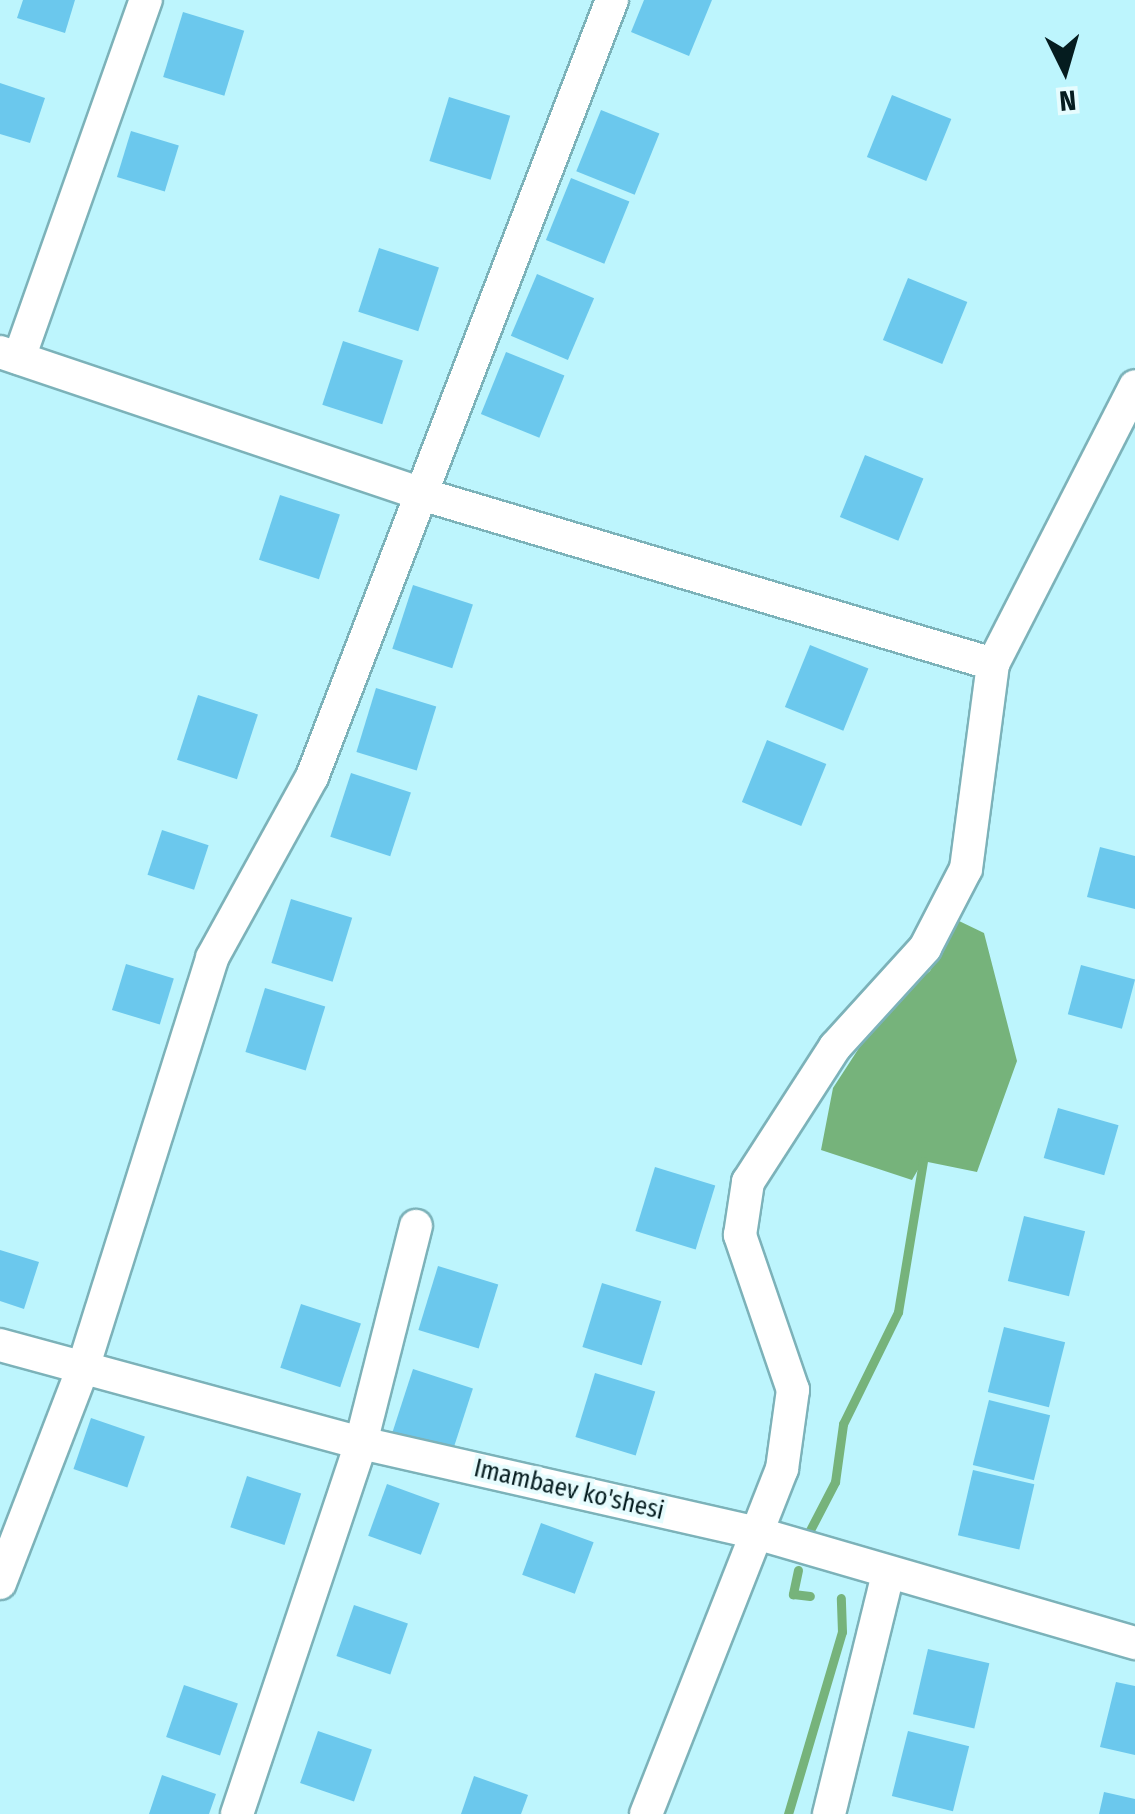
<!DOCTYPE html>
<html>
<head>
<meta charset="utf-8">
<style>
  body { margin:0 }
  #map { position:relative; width:1135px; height:1814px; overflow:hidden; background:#bdf5fd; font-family:"Fira Sans Condensed",sans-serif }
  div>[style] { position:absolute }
  .water>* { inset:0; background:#76b37b }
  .stream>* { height:9px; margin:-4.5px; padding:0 4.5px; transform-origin:4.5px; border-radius:4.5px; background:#76b37b }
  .building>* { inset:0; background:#6bc8ed; transform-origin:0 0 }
  .roads { filter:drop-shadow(2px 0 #7cb2b9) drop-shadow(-2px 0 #7cb2b9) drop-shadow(0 2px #7cb2b9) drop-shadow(0 -2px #7cb2b9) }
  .street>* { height:32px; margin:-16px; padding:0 16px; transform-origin:16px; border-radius:16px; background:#fff }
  span { translate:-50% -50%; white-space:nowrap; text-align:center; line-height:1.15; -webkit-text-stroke:8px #e6fcfe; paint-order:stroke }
  .street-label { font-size:25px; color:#051c1f }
  .north { position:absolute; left:1015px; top:20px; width:100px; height:100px; -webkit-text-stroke:8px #e6fcfe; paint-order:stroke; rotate:175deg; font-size:28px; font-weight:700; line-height:40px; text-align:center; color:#051c1f }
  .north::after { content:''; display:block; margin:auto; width:35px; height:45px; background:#051c1f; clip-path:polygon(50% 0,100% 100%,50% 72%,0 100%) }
</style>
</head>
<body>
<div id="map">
  <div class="water">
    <i style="clip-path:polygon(957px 920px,984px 933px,1017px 1061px,977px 1172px,923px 1161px,912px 1180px,821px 1150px,833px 1088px,887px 1005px,930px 971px)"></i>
  </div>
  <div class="stream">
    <i style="left:808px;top:1534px;width:59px;rotate:-62.6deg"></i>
    <i style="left:835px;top:1482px;width:59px;rotate:-82.1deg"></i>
    <i style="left:843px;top:1424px;width:125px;rotate:-63.8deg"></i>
    <i style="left:898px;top:1312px;width:153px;rotate:-80.6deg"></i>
    <i style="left:798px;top:1570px;width:25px;rotate:102deg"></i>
    <i style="left:793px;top:1594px;width:17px;rotate:7deg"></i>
    <i style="left:788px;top:1814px;width:190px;rotate:-73.5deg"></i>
    <i style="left:842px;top:1632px;width:34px;rotate:-92deg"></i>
  </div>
  <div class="building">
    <i style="clip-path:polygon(23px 0,75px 0,65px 33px,17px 18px)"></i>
    <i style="clip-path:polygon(644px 0,712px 0,689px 56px,631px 32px)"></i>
    <i style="left:183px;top:12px;width:64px;height:68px;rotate:17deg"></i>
    <i style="clip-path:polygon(0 83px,45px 98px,30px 143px,0 134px)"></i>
    <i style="left:892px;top:95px;width:64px;height:67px;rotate:22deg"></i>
    <i style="left:449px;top:97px;width:64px;height:67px;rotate:17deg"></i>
    <i style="left:601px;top:110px;width:63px;height:66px;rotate:22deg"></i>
    <i style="left:131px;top:131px;width:50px;height:48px;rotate:17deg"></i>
    <i style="left:571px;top:178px;width:63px;height:67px;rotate:22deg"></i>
    <i style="left:379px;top:248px;width:63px;height:67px;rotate:18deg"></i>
    <i style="left:537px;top:274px;width:62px;height:67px;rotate:23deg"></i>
    <i style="left:908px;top:278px;width:64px;height:67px;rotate:22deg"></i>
    <i style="left:343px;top:341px;width:63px;height:67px;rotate:18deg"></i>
    <i style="left:506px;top:352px;width:63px;height:67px;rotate:22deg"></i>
    <i style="left:865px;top:455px;width:63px;height:67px;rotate:22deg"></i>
    <i style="left:280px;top:495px;width:63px;height:68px;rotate:18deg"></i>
    <i style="left:413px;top:585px;width:63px;height:67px;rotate:18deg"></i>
    <i style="left:810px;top:645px;width:63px;height:67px;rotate:22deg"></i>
    <i style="left:376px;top:688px;width:63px;height:67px;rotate:17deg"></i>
    <i style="left:198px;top:695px;width:63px;height:68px;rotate:18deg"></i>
    <i style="left:767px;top:740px;width:64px;height:67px;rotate:22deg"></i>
    <i style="left:351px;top:773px;width:63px;height:67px;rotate:18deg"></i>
    <i style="left:162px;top:830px;width:49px;height:47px;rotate:18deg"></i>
    <i style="clip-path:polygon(1100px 847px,1135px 856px,1135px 909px,1087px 897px)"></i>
    <i style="left:291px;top:899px;width:64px;height:67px;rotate:17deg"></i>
    <i style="left:126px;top:964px;width:50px;height:48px;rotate:17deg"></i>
    <i style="left:1081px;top:965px;width:56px;height:51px;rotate:15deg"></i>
    <i style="left:265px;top:988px;width:63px;height:67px;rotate:17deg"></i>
    <i style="left:1058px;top:1108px;width:63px;height:52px;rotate:16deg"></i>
    <i style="left:655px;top:1167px;width:63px;height:67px;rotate:17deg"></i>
    <i style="left:1024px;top:1216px;width:63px;height:67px;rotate:14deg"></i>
    <i style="clip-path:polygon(0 1250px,39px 1262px,24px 1309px,0 1301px)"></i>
    <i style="left:438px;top:1266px;width:63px;height:67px;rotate:17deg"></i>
    <i style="left:602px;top:1283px;width:62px;height:67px;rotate:17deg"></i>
    <i style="left:301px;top:1304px;width:63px;height:67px;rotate:18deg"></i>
    <i style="left:1004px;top:1327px;width:63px;height:67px;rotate:14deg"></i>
    <i style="left:413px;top:1369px;width:63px;height:67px;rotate:18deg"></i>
    <i style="left:595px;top:1373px;width:63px;height:67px;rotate:17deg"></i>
    <i style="left:989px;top:1400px;width:63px;height:67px;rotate:14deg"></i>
    <i style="left:91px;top:1418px;width:57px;height:54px;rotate:19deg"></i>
    <i style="left:973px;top:1470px;width:63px;height:67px;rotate:13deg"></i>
    <i style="left:247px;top:1476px;width:57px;height:54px;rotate:18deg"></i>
    <i style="left:387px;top:1484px;width:56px;height:55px;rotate:20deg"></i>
    <i style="left:541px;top:1523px;width:56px;height:55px;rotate:20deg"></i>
    <i style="left:354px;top:1605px;width:57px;height:54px;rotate:19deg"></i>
    <i style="left:928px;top:1649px;width:63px;height:67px;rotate:13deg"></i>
    <i style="clip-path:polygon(1116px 1682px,1135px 1686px,1135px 1755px,1100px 1747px)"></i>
    <i style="left:184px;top:1685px;width:57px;height:55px;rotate:19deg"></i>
    <i style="left:318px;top:1731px;width:57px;height:55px;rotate:19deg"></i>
    <i style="left:908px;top:1731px;width:63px;height:67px;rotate:14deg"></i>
    <i style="clip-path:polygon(162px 1775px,216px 1794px,209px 1814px,149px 1814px)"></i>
    <i style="clip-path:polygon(474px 1776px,528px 1795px,521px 1814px,461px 1814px)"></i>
    <i style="clip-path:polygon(1104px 1792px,1135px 1799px,1135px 1814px,1099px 1814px)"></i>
  </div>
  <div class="roads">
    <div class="street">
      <i style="left:0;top:352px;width:444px;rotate:18.6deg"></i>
      <i style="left:421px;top:494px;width:597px;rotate:16.55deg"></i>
      <i style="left:19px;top:358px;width:380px;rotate:-70.5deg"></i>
      <i style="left:0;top:1345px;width:374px;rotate:15.2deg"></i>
      <i style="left:361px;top:1443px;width:409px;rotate:12.8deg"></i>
      <i style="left:760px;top:1534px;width:391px;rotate:16.2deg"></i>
      <i style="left:0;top:1583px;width:230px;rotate:-68.9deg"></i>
      <i style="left:83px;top:1368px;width:430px;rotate:-72.5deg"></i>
      <i style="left:212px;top:958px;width:207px;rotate:-61.1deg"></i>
      <i style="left:312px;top:777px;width:833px;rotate:-68.89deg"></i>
      <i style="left:237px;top:1814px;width:391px;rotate:-71.5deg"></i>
      <i style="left:361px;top:1443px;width:224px;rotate:-75.8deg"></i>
      <i style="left:646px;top:1814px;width:371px;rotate:-68.5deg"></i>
      <i style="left:782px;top:1469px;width:80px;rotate:-82.1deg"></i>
      <i style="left:793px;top:1390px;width:164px;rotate:-108.9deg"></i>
      <i style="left:740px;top:1235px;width:54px;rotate:-81.4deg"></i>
      <i style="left:748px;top:1182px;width:161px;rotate:-57.2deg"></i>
      <i style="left:835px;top:1047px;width:134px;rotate:-47.7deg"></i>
      <i style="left:925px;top:948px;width:89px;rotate:-62.6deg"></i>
      <i style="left:966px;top:869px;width:207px;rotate:-82.5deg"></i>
      <i style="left:993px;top:664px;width:312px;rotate:-62.9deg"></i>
      <i style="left:829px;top:1814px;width:248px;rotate:-76.2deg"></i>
    </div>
  </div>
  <div class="street-label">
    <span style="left:569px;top:1490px;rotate:13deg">Imambaev ko'shesi</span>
  </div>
  <div class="north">N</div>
</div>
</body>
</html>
